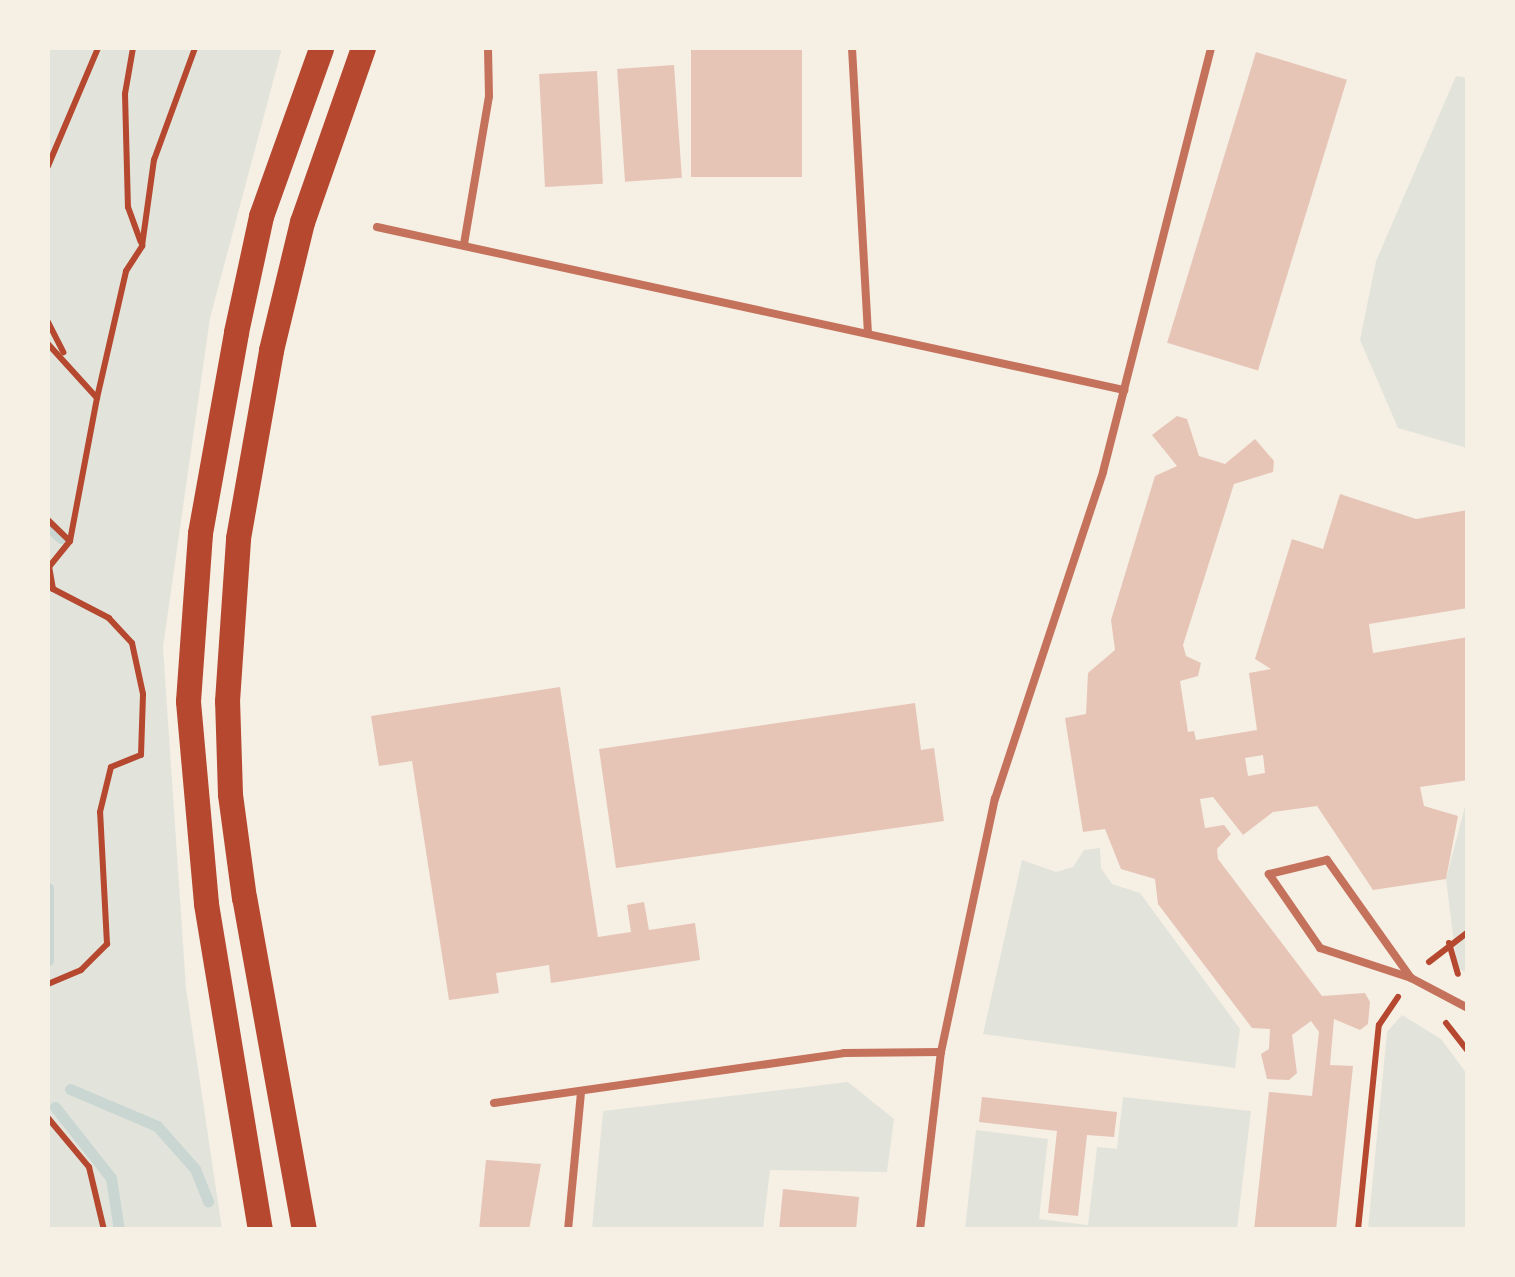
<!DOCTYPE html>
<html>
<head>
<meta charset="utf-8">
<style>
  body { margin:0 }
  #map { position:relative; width:1515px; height:1277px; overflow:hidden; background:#f6efe4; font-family:Inter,sans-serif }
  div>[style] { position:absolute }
  .green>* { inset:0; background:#e2e4dc }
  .stream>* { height:11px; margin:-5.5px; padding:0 5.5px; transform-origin:5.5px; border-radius:5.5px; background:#c9d6d2 }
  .building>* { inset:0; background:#e6c5b7; transform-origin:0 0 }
  .path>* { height:6px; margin:-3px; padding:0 3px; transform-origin:3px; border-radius:3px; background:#b5482f }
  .service>* { height:8px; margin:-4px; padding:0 4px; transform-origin:4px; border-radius:4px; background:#c5725c }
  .primary>* { height:25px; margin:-12.5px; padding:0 12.5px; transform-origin:12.5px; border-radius:12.5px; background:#b5482f }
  span { translate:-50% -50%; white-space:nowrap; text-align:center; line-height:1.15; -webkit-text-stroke:8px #f6efe4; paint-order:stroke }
  .frame { position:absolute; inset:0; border:50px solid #f6efe4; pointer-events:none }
</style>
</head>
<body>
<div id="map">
  <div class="green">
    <i style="clip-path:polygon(48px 48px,282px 48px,210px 318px,163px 647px,186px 988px,222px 1229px,48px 1229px)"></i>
    <i style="clip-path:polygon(1456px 76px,1468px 78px,1467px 448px,1398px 428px,1360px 340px,1376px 261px)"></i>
    <i style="clip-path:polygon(1467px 799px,1467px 973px,1457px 968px,1446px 879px)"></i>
    <i style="clip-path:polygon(1100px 848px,1101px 868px,1112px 884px,1140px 893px,1240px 1029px,1235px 1068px,983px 1034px,1022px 860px,1056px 872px,1073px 867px,1084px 850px)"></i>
    <i style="clip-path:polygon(1402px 1015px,1441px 1039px,1467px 1074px,1467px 1229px,1368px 1229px,1387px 1032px)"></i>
    <i style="clip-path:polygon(848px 1082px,894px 1119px,887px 1172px,770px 1170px,763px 1229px,592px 1229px,603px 1111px)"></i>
    <i style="clip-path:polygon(1123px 1097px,1251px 1111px,1237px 1229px,965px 1229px,976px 1130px,1048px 1139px,1039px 1219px,1088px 1225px,1097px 1147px,1117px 1149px)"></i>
  </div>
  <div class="stream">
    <i style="left:48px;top:526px;width:18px;rotate:43deg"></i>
    <i style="left:48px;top:888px;width:72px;rotate:90deg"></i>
    <i style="left:70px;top:1089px;width:95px;rotate:23deg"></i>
    <i style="left:157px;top:1126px;width:57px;rotate:48.5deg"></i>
    <i style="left:195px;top:1169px;width:35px;rotate:68deg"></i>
    <i style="left:55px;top:1107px;width:90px;rotate:51.7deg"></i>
    <i style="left:111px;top:1178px;width:53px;rotate:81.3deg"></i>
  </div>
  <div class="building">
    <i style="left:691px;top:48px;width:111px;height:129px"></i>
    <i style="left:1256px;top:52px;width:95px;height:304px;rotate:17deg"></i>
    <i style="left:674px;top:65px;width:113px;height:57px;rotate:86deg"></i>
    <i style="left:597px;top:71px;width:113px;height:58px;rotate:87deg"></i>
    <i style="clip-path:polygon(evenodd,1177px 416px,1187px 419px,1199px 456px,1225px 464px,1255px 439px,1274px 461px,1273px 472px,1234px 484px,1183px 645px,1186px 656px,1201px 663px,1198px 676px,1180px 681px,1188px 732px,1194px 731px,1196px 740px,1257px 730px,1249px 673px,1271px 669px,1255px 659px,1292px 539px,1323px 549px,1340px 494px,1416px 519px,1468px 510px,1468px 608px,1369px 624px,1373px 653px,1468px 637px,1468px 780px,1420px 787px,1424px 806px,1458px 816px,1446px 879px,1373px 890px,1317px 806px,1273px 812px,1243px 835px,1213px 797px,1200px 799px,1205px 828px,1224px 825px,1231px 834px,1217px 849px,1218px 859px,1322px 996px,1365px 993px,1370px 1002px,1368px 1024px,1360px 1030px,1334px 1019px,1330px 1065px,1353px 1066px,1336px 1230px,1254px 1230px,1269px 1092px,1312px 1096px,1319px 1032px,1311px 1021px,1292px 1035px,1297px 1073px,1289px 1080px,1267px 1079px,1261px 1054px,1269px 1049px,1270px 1029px,1252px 1028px,1158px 904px,1155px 879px,1121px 869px,1105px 829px,1083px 832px,1065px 718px,1086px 714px,1088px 673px,1115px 650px,1111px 620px,1155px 476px,1177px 466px,1152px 435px,1177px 416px,1263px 755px,1265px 773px,1248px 776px,1245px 758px,1263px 755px)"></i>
    <i style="clip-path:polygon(560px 687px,598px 937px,631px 932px,627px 905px,644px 902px,649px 930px,695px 923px,700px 960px,551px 983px,549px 965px,496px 973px,499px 993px,449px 1000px,412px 761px,379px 766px,371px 716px)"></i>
    <i style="clip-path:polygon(915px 703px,921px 750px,934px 748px,944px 821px,616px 868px,599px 749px)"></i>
    <i style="clip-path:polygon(982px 1097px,1117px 1112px,1114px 1137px,1087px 1135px,1078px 1216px,1048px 1213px,1057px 1131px,979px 1122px)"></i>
    <i style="clip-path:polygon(486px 1160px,541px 1164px,529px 1230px,479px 1230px)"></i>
    <i style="clip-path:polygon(783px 1189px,859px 1197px,856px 1230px,779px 1230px)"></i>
  </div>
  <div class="path">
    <i style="left:133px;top:48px;width:47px;rotate:99.9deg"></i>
    <i style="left:125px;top:94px;width:113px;rotate:88.5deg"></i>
    <i style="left:128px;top:207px;width:37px;rotate:70deg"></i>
    <i style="left:48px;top:166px;width:128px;rotate:-67deg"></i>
    <i style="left:48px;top:322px;width:34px;rotate:63deg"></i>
    <i style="left:48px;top:344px;width:73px;rotate:47.8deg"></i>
    <i style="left:97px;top:398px;width:146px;rotate:100.7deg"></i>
    <i style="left:70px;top:541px;width:33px;rotate:129deg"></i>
    <i style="left:97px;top:398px;width:130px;rotate:-77.1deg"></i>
    <i style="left:126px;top:271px;width:30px;rotate:-57deg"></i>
    <i style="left:142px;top:246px;width:87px;rotate:-82.1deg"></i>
    <i style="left:154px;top:160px;width:119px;rotate:-69.9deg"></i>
    <i style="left:48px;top:520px;width:30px;rotate:44deg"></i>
    <i style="left:1449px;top:943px;width:32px;rotate:74deg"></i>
    <i style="left:1429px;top:962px;width:49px;rotate:-37.6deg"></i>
    <i style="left:48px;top:984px;width:36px;rotate:-23deg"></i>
    <i style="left:81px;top:970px;width:37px;rotate:-45deg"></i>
    <i style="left:107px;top:944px;width:132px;rotate:-93deg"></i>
    <i style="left:100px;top:812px;width:46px;rotate:-76.3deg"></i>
    <i style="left:111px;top:767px;width:32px;rotate:-22deg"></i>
    <i style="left:141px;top:755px;width:61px;rotate:-88.1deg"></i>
    <i style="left:143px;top:694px;width:52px;rotate:-102.2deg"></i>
    <i style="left:132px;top:643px;width:34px;rotate:-133deg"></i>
    <i style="left:109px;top:618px;width:63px;rotate:-152.6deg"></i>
    <i style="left:53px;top:589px;width:22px;rotate:-100deg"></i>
    <i style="left:1446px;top:1023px;width:36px;rotate:52deg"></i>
    <i style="left:48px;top:1118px;width:64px;rotate:50.1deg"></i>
    <i style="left:89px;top:1167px;width:65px;rotate:76.6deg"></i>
    <i style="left:1358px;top:1230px;width:206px;rotate:-84.2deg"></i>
    <i style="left:1379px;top:1025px;width:34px;rotate:-56deg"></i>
  </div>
  <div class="service">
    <i style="left:852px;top:48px;width:285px;rotate:86.8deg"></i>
    <i style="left:377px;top:227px;width:765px;rotate:12.31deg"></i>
    <i style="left:464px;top:244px;width:150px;rotate:-80.4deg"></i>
    <i style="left:489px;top:96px;width:48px;rotate:-91.2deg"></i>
    <i style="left:1411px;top:978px;width:145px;rotate:-125.4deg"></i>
    <i style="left:1327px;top:860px;width:60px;rotate:166.4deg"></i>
    <i style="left:1269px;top:874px;width:90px;rotate:55.4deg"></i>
    <i style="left:1320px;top:948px;width:96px;rotate:18.2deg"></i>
    <i style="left:1411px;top:978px;width:64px;rotate:27.8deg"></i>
    <i style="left:494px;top:1103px;width:354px;rotate:-8.1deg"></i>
    <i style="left:844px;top:1053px;width:97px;rotate:-0.6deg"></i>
    <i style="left:568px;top:1230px;width:138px;rotate:-84.6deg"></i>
    <i style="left:920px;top:1230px;width:179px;rotate:-83.3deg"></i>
    <i style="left:941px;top:1052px;width:259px;rotate:-78deg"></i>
    <i style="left:995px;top:799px;width:344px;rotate:-71.7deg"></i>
    <i style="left:1103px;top:472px;width:438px;rotate:-75.7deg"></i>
  </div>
  <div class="primary">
    <i style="left:260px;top:1230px;width:331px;rotate:-99.4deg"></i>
    <i style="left:206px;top:903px;width:203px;rotate:-95.1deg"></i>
    <i style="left:188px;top:701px;width:168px;rotate:-85.9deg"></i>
    <i style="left:200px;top:533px;width:204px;rotate:-79.8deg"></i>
    <i style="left:236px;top:332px;width:119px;rotate:-77.8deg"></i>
    <i style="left:261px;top:216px;width:178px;rotate:-70.3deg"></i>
    <i style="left:304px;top:1230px;width:337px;rotate:-100.2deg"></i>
    <i style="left:244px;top:898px;width:105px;rotate:-97.7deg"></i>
    <i style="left:230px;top:794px;width:93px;rotate:-91.8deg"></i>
    <i style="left:227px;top:701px;width:163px;rotate:-86.1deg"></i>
    <i style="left:238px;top:538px;width:191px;rotate:-80deg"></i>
    <i style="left:271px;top:350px;width:132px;rotate:-76.4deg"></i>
    <i style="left:302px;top:222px;width:184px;rotate:-70.7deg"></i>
  </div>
  <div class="frame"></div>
</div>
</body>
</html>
